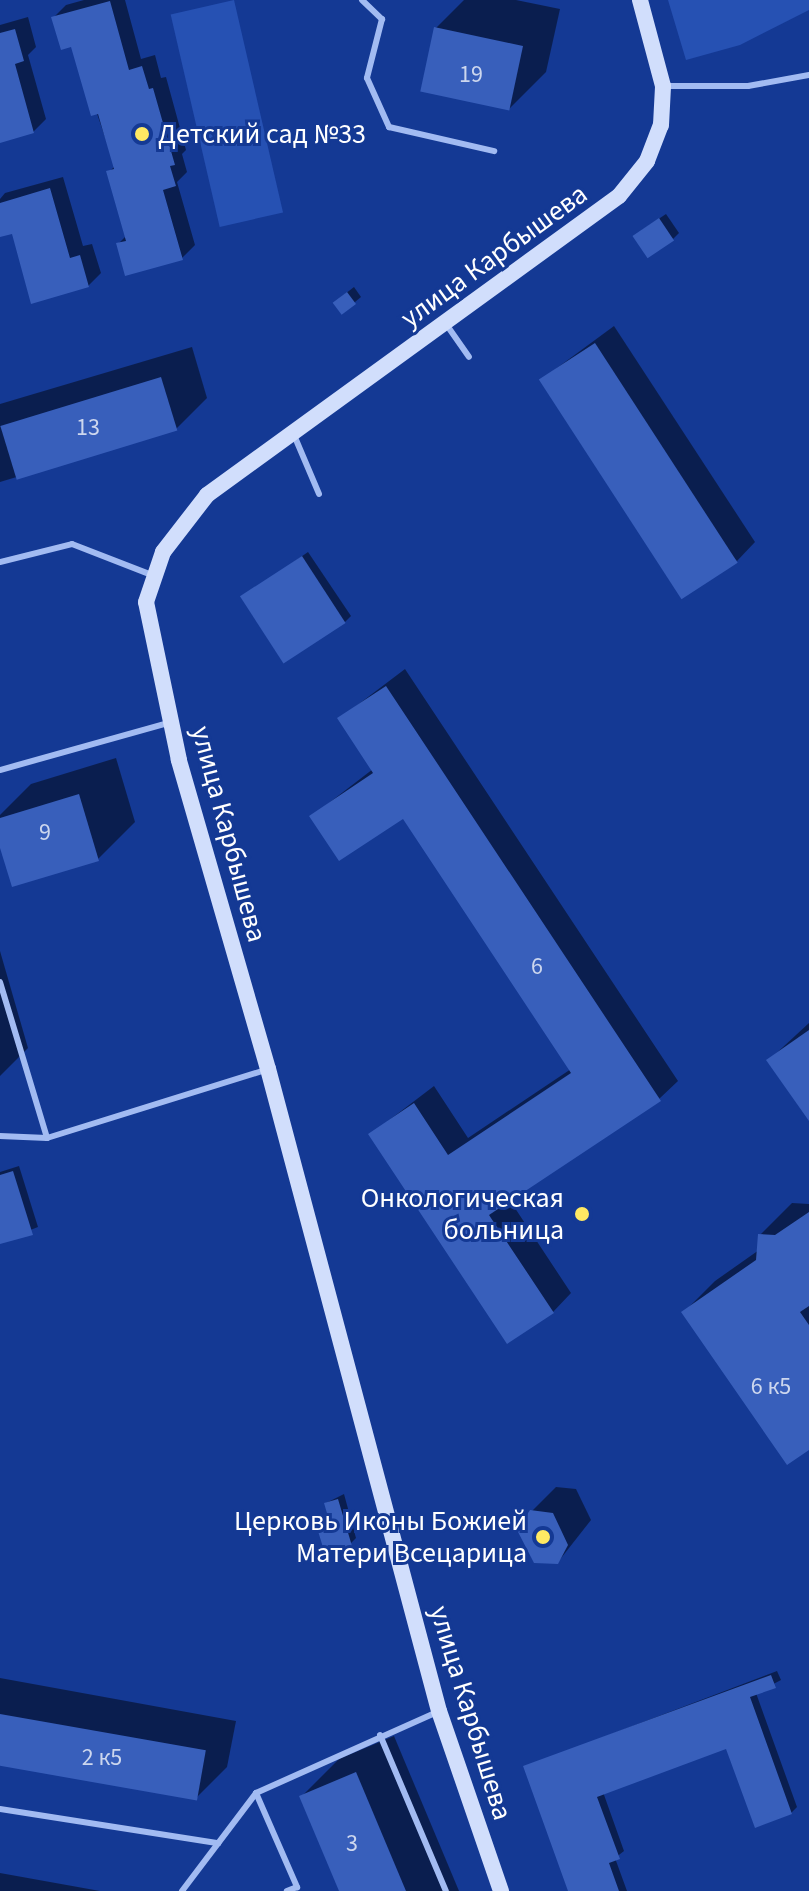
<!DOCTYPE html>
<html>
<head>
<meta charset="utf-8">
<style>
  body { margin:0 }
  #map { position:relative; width:809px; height:1891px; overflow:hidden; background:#143994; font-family:"Source Sans 3",sans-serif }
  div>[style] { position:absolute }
  .green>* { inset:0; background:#2651b3; transform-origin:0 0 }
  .shadow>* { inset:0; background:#0007 }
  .building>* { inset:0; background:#385fbb; transform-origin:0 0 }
  .lane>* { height:6px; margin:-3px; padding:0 3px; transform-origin:3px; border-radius:3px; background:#a2bbf2 }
  .secondary>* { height:16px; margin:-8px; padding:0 8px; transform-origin:8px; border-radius:8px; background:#d1defc }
  .dots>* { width:22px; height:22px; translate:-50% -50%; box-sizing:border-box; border:4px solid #143994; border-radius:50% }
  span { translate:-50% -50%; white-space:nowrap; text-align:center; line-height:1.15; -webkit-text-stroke:6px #143994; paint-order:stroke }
  .number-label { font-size:24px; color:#cdd7ee }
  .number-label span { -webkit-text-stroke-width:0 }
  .poi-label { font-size:28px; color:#fff }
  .left { translate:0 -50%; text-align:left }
  .right { translate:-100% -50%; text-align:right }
  .street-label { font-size:28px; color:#fff }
</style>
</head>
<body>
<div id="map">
  <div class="green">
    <i style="left:234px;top:0;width:218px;height:65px;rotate:77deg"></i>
    <i style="clip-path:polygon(668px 0,809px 0,809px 10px,740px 45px,686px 60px)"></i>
  </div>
  <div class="shadow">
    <i style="clip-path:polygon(84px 0,125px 0,141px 59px,155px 55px,161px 78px,166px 77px,186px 150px,182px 154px,187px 172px,177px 182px,195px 245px,182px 258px,118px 244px,127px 235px,109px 172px,115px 166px,73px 44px,53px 18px,66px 5px)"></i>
    <i style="clip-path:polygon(464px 0,516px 0,560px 9px,546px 72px,509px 109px,436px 28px)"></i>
    <i style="clip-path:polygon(28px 17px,36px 47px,28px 55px,46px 119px,33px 132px,0 141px,0 25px)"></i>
    <i style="clip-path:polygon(63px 177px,83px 246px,92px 244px,101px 273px,88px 286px,13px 231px,0 231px,0 199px,5px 193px)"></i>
    <i style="clip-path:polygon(666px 214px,679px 233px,673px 239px,642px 230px)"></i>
    <i style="clip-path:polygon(354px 287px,361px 297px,343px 312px,341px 297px)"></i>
    <i style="clip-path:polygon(614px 326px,755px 542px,737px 561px,542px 379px)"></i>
    <i style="clip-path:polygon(192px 347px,207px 398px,176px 429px,0 482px,0 404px)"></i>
    <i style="clip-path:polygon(308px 552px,351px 616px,345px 622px,243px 597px)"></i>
    <i style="clip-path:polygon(405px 669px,678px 1081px,659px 1099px,509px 1199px,571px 1293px,553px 1312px,371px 1134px,434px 1086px,468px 1138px,571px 1069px,403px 816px,312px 816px,373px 769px,339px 719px)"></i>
    <i style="clip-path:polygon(116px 758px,135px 822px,98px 859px,0 841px,0 815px,31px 784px)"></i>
    <i style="clip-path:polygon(0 951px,28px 1048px,0 1076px)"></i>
    <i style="clip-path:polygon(809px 1023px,809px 1118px,769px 1060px)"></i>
    <i style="clip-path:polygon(19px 1166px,38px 1227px,0 1242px,0 1172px)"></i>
    <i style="clip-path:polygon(792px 1203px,809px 1204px,809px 1447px,684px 1312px,715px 1281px,759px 1250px,760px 1235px)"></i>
    <i style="clip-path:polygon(556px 1487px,576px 1489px,591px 1520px,558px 1562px,532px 1511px)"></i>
    <i style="clip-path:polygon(344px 1494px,356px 1538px,350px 1544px,320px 1531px,332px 1523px,326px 1503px)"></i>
    <i style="clip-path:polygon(777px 1671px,781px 1680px,756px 1693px,797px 1807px,791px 1813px,728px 1747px,603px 1792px,624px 1851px,615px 1858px,627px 1891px,570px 1891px,525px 1767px)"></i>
    <i style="clip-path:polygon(0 1678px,236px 1721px,227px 1767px,196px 1798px,0 1763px)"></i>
    <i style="clip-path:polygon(394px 1736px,459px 1891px,341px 1891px,301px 1797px,339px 1759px)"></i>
    <i style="clip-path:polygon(0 1873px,100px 1891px,0 1891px)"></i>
  </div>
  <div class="building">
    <i style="clip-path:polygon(110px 1px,129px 70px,142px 66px,149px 89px,153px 88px,175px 165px,170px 166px,176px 186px,163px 190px,183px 260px,125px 276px,116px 243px,126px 241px,106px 171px,114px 169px,98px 114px,91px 116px,71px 47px,61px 50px,51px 17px)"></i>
    <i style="left:434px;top:27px;width:91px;height:66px;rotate:12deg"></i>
    <i style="clip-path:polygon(15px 29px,24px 61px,15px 64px,34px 133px,0 143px,0 33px)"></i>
    <i style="clip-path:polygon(50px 188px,70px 258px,80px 255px,89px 287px,31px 304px,12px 234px,0 237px,0 203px)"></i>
    <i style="left:659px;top:218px;width:27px;height:32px;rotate:56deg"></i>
    <i style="left:347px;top:292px;width:15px;height:18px;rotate:53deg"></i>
    <i style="left:595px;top:343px;width:262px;height:67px;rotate:57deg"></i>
    <i style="left:161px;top:377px;width:56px;height:168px;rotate:73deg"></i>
    <i style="left:302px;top:556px;width:80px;height:74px;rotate:57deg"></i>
    <i style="clip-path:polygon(386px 686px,661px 1101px,489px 1215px,554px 1313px,507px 1344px,368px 1134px,414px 1103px,448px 1155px,571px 1073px,403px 819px,339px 861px,309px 816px,373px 773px,337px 718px)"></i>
    <i style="clip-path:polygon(79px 794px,99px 861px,12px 887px,0 848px,0 818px)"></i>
    <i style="clip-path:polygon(809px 1030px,809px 1121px,766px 1060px)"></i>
    <i style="clip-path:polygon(13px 1171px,33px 1235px,0 1244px,0 1175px)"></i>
    <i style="clip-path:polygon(809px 1212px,809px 1306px,800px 1312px,809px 1325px,809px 1450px,787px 1465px,681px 1312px,756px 1260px,758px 1234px,775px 1235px)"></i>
    <i style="clip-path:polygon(338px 1499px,352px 1546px,325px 1554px,318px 1531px,331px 1527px,324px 1503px)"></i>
    <i style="clip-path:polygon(530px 1510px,553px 1513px,568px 1545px,558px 1564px,534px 1563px,517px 1530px)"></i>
    <i style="clip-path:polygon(771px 1675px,776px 1688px,750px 1697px,792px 1814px,755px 1828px,726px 1749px,597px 1797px,620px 1859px,609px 1863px,619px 1891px,568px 1891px,523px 1766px)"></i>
    <i style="left:0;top:1714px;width:209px;height:51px;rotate:10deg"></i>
    <i style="clip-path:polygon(356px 1772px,406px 1891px,339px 1891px,299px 1796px)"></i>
  </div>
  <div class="lane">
    <i style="left:362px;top:0;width:28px;rotate:44deg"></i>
    <i style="left:382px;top:19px;width:61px;rotate:104.3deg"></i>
    <i style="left:367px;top:78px;width:54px;rotate:65.8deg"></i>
    <i style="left:389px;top:127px;width:108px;rotate:12.9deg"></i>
    <i style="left:666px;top:86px;width:82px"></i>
    <i style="left:748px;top:86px;width:62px;rotate:-10.2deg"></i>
    <i style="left:446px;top:324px;width:40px;rotate:55.1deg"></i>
    <i style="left:294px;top:435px;width:64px;rotate:67deg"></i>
    <i style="left:0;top:562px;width:74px;rotate:-14deg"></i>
    <i style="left:72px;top:544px;width:86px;rotate:21.2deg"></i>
    <i style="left:0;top:770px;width:174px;rotate:-15.6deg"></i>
    <i style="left:0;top:982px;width:163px;rotate:73.2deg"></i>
    <i style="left:0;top:1136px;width:47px;rotate:2.4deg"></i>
    <i style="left:47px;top:1138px;width:232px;rotate:-17.3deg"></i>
    <i style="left:380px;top:1735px;width:169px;rotate:67.1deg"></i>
    <i style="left:256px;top:1793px;width:103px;rotate:66.4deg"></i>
    <i style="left:297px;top:1887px;width:11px;rotate:158deg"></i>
    <i style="left:0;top:1809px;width:221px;rotate:8.9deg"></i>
    <i style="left:182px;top:1891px;width:123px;rotate:-52.9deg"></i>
    <i style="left:256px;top:1793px;width:201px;rotate:-24.1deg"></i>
  </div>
  <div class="secondary">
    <i style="left:501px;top:1891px;width:190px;rotate:-109deg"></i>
    <i style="left:439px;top:1711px;width:664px;rotate:-104.91deg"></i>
    <i style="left:268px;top:1069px;width:322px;rotate:-106.1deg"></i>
    <i style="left:179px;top:760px;width:161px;rotate:-101.8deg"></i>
    <i style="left:146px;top:602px;width:53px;rotate:-71.2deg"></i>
    <i style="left:163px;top:552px;width:72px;rotate:-52.3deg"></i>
    <i style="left:207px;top:495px;width:509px;rotate:-35.97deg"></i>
    <i style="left:619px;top:196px;width:45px;rotate:-51.3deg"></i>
    <i style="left:647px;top:161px;width:39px;rotate:-69deg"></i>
    <i style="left:661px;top:125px;width:39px;rotate:-87deg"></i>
    <i style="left:663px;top:86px;width:89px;rotate:-105deg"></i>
  </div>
  <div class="dots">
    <i style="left:142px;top:134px;background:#ffe963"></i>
    <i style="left:582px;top:1214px;background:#ffe963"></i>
    <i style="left:543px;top:1537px;background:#ffe963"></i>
  </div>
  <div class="number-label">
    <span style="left:471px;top:75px">19</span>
    <span style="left:88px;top:428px">13</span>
    <span style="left:45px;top:833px">9</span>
    <span style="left:537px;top:967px">6</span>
    <span style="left:771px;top:1387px">6 к5</span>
    <span style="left:102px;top:1758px">2 к5</span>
    <span style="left:352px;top:1844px">3</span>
  </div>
  <div class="poi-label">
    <span class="left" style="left:158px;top:134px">Детский сад №33</span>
    <span class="right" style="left:564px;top:1214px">Онкологическая<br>больница</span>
    <span class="right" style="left:527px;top:1537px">Церковь Иконы Божией<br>Матери Всецарица</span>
  </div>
  <div class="street-label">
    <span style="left:494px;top:256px;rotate:-36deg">улица Карбышева</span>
    <span style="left:229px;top:834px;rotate:75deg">улица Карбышева</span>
    <span style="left:471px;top:1713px;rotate:73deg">улица Карбышева</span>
  </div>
</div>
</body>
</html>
